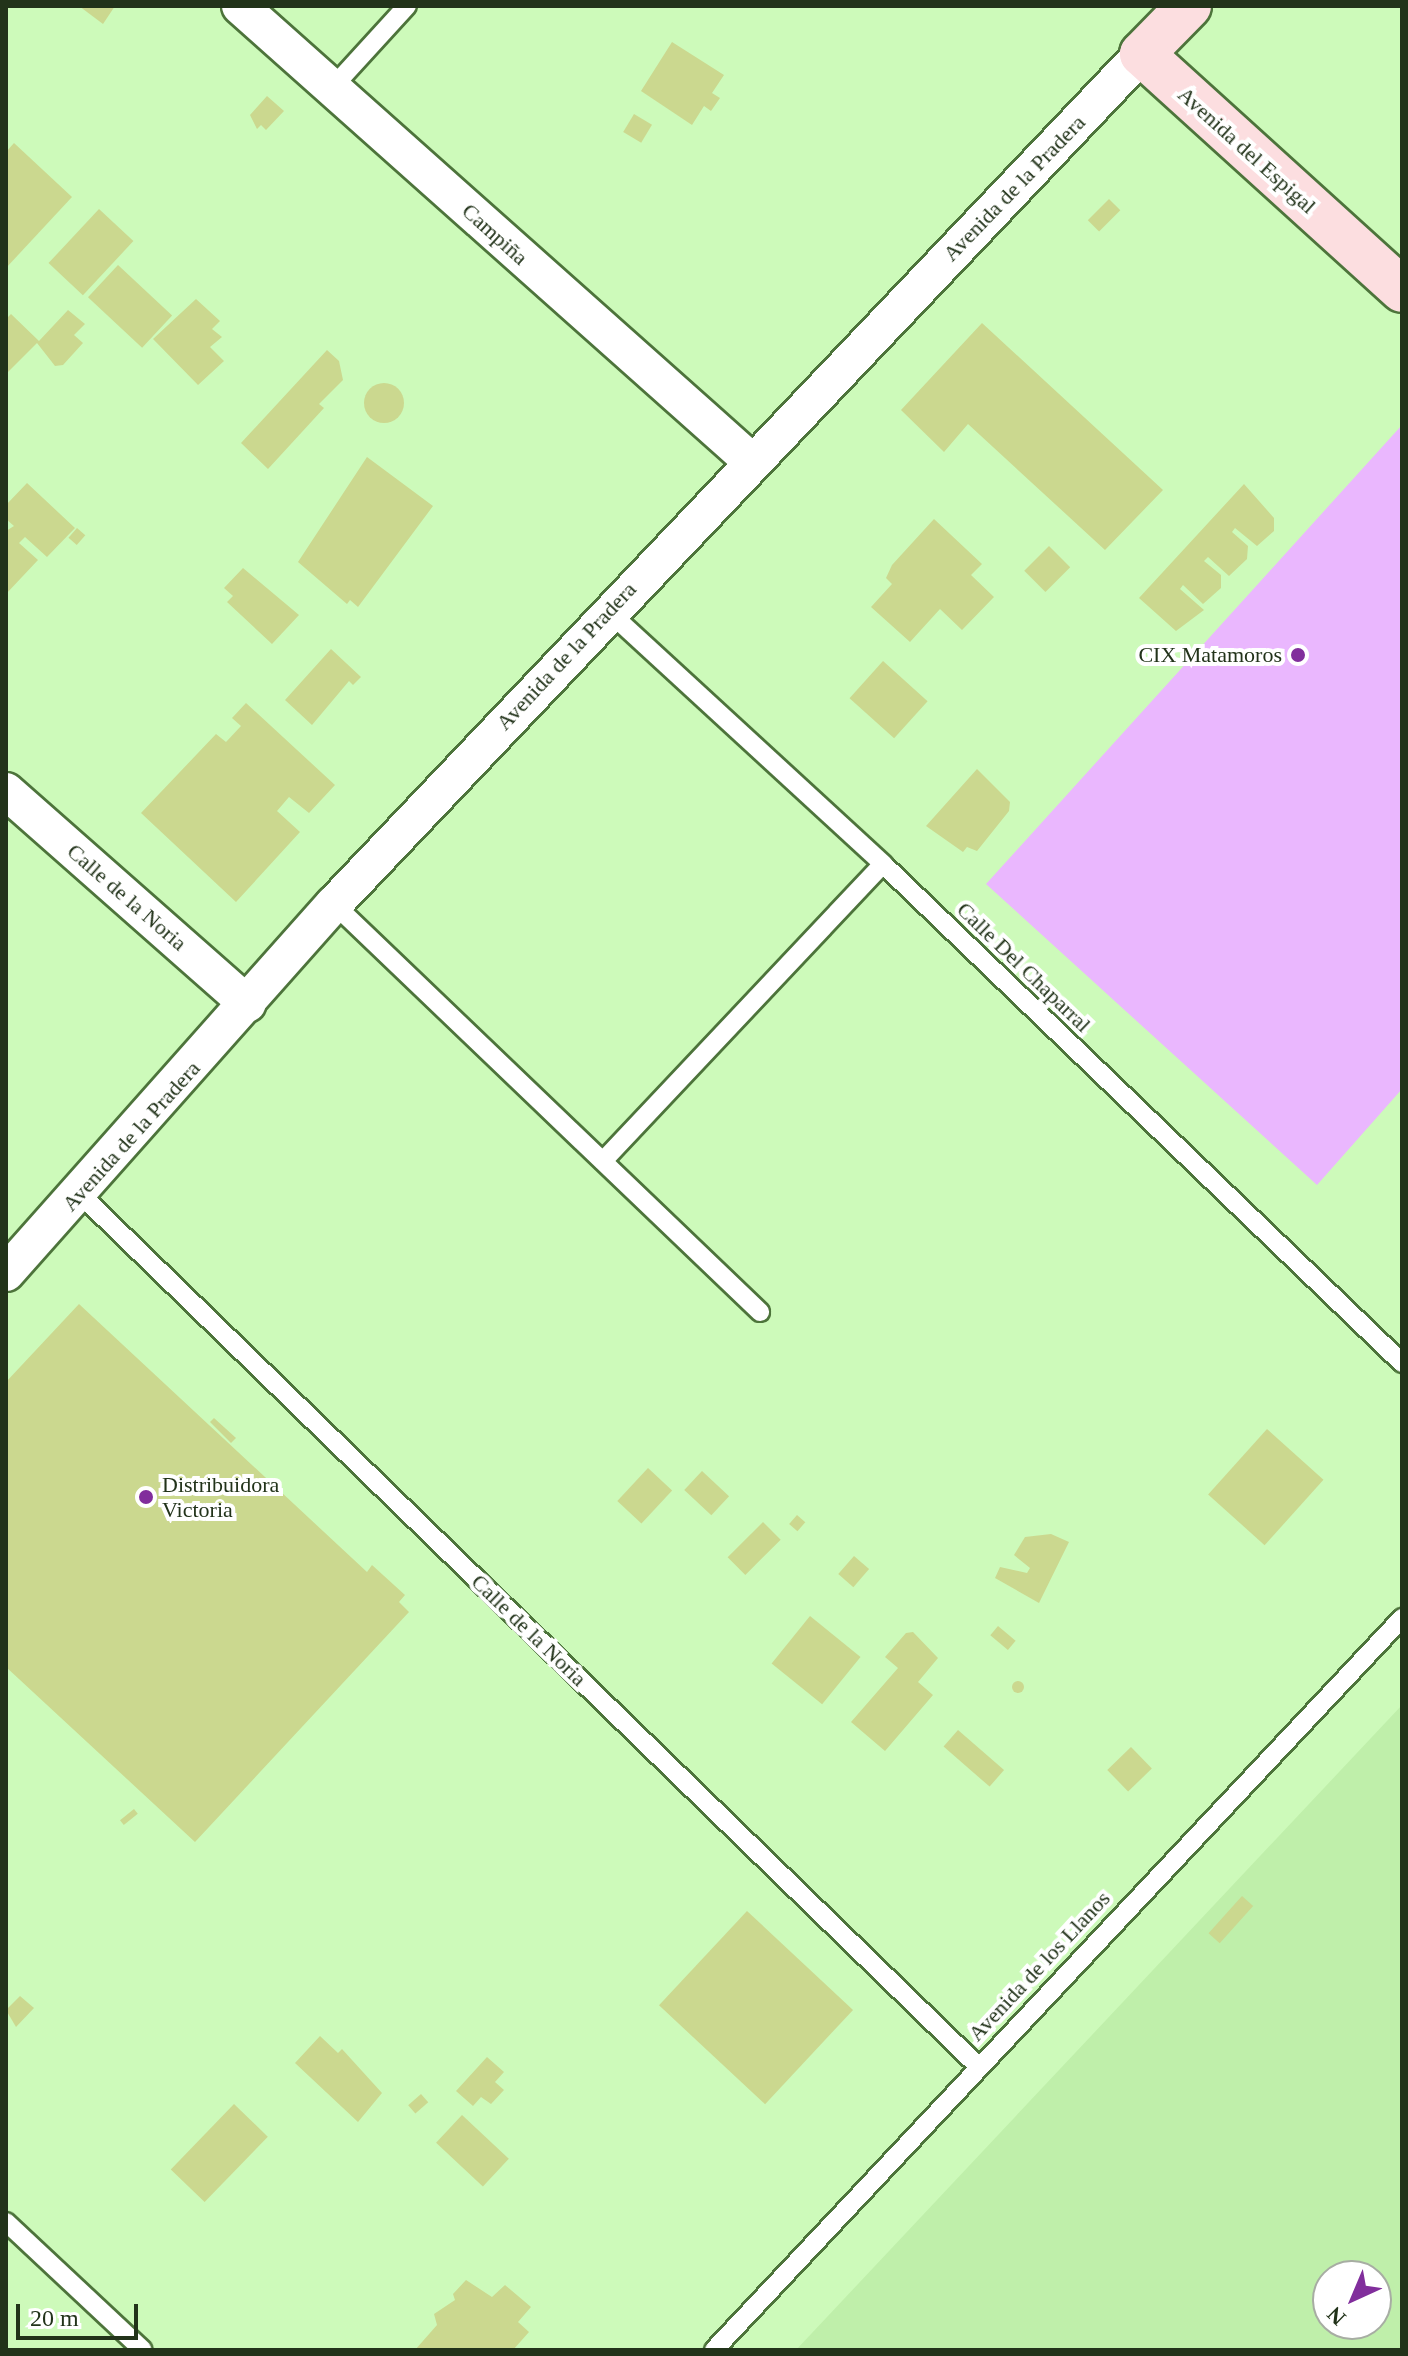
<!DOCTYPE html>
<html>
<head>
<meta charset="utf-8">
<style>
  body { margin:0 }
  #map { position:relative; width:1408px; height:2356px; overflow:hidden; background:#cdfaba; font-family:Georgia,serif }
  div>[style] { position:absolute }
  .built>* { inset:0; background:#bfefaa }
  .green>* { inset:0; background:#eab7fe }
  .building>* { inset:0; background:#cbd88f; transform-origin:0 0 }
  .round { border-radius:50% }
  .roads { filter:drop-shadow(2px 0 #4d743b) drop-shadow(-2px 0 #4d743b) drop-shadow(0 2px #4d743b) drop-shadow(0 -2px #4d743b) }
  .lane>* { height:18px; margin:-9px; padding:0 9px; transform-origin:9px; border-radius:9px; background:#fff }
  .street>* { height:36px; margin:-18px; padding:0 18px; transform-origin:18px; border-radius:18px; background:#fff }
  .secondary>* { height:44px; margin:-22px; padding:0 22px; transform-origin:22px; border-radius:22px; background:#fcdee0 }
  .dots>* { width:22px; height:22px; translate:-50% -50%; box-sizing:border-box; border:4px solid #fff; border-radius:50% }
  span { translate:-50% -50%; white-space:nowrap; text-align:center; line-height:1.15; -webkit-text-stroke:8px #fff; paint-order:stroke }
  .street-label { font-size:22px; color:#22331a }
  .poi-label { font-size:22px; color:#22331a }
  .right { translate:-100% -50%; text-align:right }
  .left { translate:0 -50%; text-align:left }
  .frame { position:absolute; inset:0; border:8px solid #22331a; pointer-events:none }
  .north { position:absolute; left:1312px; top:2260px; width:80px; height:80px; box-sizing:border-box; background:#fff; border:2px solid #a7ada3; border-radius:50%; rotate:224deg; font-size:22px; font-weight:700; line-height:32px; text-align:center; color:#22331a }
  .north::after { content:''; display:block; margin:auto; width:28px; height:36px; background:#812e9c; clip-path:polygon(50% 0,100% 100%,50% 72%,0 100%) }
  .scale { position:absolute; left:16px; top:2304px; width:122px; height:36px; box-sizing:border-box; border:4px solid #22331a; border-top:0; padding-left:10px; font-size:24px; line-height:28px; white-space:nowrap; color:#22331a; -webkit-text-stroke:6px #fff; paint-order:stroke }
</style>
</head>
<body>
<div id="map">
  <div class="built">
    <i style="clip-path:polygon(evenodd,1402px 1705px,1402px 2350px,796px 2350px,1402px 1705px,1328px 2276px,1376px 2276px,1376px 2324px,1328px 2324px,1328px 2276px)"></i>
  </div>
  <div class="green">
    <i style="clip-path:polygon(1402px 425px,1402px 1089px,1317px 1185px,986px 884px)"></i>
  </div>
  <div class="building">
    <i style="clip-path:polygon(79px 6px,115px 6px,103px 24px)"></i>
    <i style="clip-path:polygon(672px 42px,724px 75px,712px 93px,720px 98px,711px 111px,704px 106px,692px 125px,641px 91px)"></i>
    <i style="clip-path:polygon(267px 96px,284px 111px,266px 130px,261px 125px,257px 129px,250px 115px)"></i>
    <i style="left:634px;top:114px;width:21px;height:21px;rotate:31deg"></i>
    <i style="clip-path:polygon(14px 143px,72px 197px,6px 268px,6px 152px)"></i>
    <i style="left:1109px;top:199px;width:16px;height:30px;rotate:45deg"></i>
    <i style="left:99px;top:209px;width:47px;height:74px;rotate:43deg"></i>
    <i style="left:118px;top:265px;width:74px;height:44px;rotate:43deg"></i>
    <i style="clip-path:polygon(196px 299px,220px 321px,212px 329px,222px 337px,210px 347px,224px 361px,198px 385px,153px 339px)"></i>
    <i style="clip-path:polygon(68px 310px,85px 324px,74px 335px,83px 343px,63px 365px,55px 366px,37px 343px,6px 374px,6px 319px,11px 314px,39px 341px)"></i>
    <i style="clip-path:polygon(982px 323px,1163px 490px,1105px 550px,968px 424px,944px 452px,901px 410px)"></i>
    <i style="clip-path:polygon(327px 350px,339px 361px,343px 380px,319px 404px,324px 408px,268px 469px,241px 443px)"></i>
    <i class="round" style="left:364px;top:383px;width:40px;height:40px"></i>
    <i style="clip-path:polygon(367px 457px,433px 506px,358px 607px,350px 600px,347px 604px,298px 562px)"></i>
    <i style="clip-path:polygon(27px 483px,75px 528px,47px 557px,25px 537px,19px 543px,38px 560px,6px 594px,6px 531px,14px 526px,6px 519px,6px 505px)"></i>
    <i style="clip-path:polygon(1244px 484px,1274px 518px,1274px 531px,1257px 546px,1235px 528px,1232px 532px,1248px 546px,1247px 559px,1229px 576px,1208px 557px,1204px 561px,1221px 575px,1221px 588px,1203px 604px,1183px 585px,1180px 589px,1204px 610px,1176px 631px,1139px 598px)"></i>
    <i style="clip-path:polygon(934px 519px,982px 564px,971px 575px,994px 597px,962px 630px,940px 609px,910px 642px,871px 607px,892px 584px,886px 578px,892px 565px)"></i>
    <i style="left:77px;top:528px;width:11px;height:13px;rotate:41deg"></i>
    <i style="left:1049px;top:546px;width:30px;height:35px;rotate:45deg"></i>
    <i style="clip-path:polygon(243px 568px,299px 615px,272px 644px,227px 602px,233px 596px,224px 588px)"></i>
    <i style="clip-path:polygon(331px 649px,361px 677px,353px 685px,349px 681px,312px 725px,285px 700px)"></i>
    <i style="left:883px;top:661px;width:60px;height:50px;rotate:42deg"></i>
    <i style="clip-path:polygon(246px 703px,335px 785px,309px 813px,289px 797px,277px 811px,300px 832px,236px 902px,141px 813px,216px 734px,226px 742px,241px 726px,232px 718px)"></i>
    <i style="clip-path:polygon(977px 769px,1010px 802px,1009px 811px,977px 851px,967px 847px,963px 852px,926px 826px)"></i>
    <i style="clip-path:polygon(79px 1304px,367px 1572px,372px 1565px,405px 1595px,399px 1602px,409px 1612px,195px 1842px,6px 1667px,6px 1382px)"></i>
    <i style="clip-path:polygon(214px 1418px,236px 1438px,231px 1443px,210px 1422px)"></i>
    <i style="left:1267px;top:1429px;width:76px;height:88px;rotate:42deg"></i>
    <i style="left:648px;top:1468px;width:33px;height:45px;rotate:43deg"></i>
    <i style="left:702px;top:1471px;width:37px;height:26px;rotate:43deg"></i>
    <i style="left:797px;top:1515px;width:11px;height:12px;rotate:41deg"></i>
    <i style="left:763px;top:1522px;width:25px;height:50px;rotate:45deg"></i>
    <i style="clip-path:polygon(1051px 1534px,1069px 1542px,1039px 1603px,995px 1578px,1000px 1567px,1027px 1573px,1030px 1568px,1014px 1555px,1025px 1537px)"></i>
    <i style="left:854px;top:1556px;width:20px;height:24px;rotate:41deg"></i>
    <i style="left:810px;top:1616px;width:65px;height:61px;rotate:39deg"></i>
    <i style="left:998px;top:1626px;width:23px;height:12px;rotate:40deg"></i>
    <i style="clip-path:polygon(913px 1632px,938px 1658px,918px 1682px,933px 1695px,885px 1751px,851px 1722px,898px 1668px,885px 1657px,906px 1633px)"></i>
    <i class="round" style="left:1012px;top:1681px;width:12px;height:12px"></i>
    <i style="left:958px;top:1730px;width:61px;height:22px;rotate:41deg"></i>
    <i style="left:1131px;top:1747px;width:30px;height:33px;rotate:46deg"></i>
    <i style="left:134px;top:1809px;width:6px;height:18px;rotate:51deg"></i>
    <i style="left:1242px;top:1896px;width:15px;height:50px;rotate:42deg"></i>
    <i style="left:747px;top:1911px;width:145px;height:129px;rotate:43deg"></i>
    <i style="clip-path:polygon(20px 1996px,34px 2008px,16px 2027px,6px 2010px)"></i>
    <i style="clip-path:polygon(320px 2036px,338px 2053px,342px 2049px,382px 2093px,358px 2122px,295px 2063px)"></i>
    <i style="clip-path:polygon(487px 2057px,504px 2072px,495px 2082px,504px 2090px,491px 2104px,481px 2097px,473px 2106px,456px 2091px)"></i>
    <i style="left:421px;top:2094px;width:11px;height:17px;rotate:49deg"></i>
    <i style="left:234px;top:2104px;width:47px;height:91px;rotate:44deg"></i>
    <i style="left:462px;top:2115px;width:64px;height:38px;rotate:43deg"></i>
    <i style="clip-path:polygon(466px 2280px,492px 2297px,505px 2285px,531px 2307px,518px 2322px,529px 2332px,513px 2350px,415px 2350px,437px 2325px,434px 2314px,455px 2300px,453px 2294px)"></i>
  </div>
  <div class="roads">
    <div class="lane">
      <i style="left:332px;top:88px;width:111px;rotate:-47.6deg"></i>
      <i style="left:608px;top:611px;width:374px;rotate:42.6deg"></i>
      <i style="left:883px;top:864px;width:720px;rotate:43.87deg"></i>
      <i style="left:334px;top:904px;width:590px;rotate:43.76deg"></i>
      <i style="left:603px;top:1161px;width:408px;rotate:-46.7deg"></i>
      <i style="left:80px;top:1194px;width:1252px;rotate:44.16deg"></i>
      <i style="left:6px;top:2222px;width:187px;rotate:43.1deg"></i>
      <i style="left:714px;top:2350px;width:1005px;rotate:-46.77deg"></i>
    </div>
    <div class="street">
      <i style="left:240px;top:6px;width:684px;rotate:41.68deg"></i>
      <i style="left:6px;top:791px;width:322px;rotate:41.4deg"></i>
      <i style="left:6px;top:1273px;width:494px;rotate:-48.4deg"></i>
      <i style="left:334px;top:904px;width:1173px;rotate:-46.45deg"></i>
    </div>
    <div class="secondary">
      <i style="left:1189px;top:6px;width:67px;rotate:134.4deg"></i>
      <i style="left:1142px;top:54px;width:351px;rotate:42.2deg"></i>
    </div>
  </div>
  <div class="dots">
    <i style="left:1298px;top:655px;background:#812e9c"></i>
    <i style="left:146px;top:1497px;background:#812e9c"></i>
  </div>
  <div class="street-label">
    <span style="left:1247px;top:150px;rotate:42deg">Avenida del Espigal</span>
    <span style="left:1014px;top:188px;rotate:-46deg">Avenida de la Pradera</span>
    <span style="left:495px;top:234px;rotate:42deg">Campiña</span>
    <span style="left:566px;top:656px;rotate:-47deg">Avenida de la Pradera</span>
    <span style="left:127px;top:897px;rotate:41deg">Calle de la Noria</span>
    <span style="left:1024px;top:967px;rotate:44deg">Calle Del Chaparral</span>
    <span style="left:131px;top:1136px;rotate:-48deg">Avenida de la Pradera</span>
    <span style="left:529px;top:1630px;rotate:44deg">Calle de la Noria</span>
    <span style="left:1039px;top:1966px;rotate:-47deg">Avenida de los Llanos</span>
  </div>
  <div class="poi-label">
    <span class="right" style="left:1282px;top:655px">CIX Matamoros</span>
    <span class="left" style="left:162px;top:1497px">Distribuidora<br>Victoria</span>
  </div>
  <div class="frame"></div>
  <div class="north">N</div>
  <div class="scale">20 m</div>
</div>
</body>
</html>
